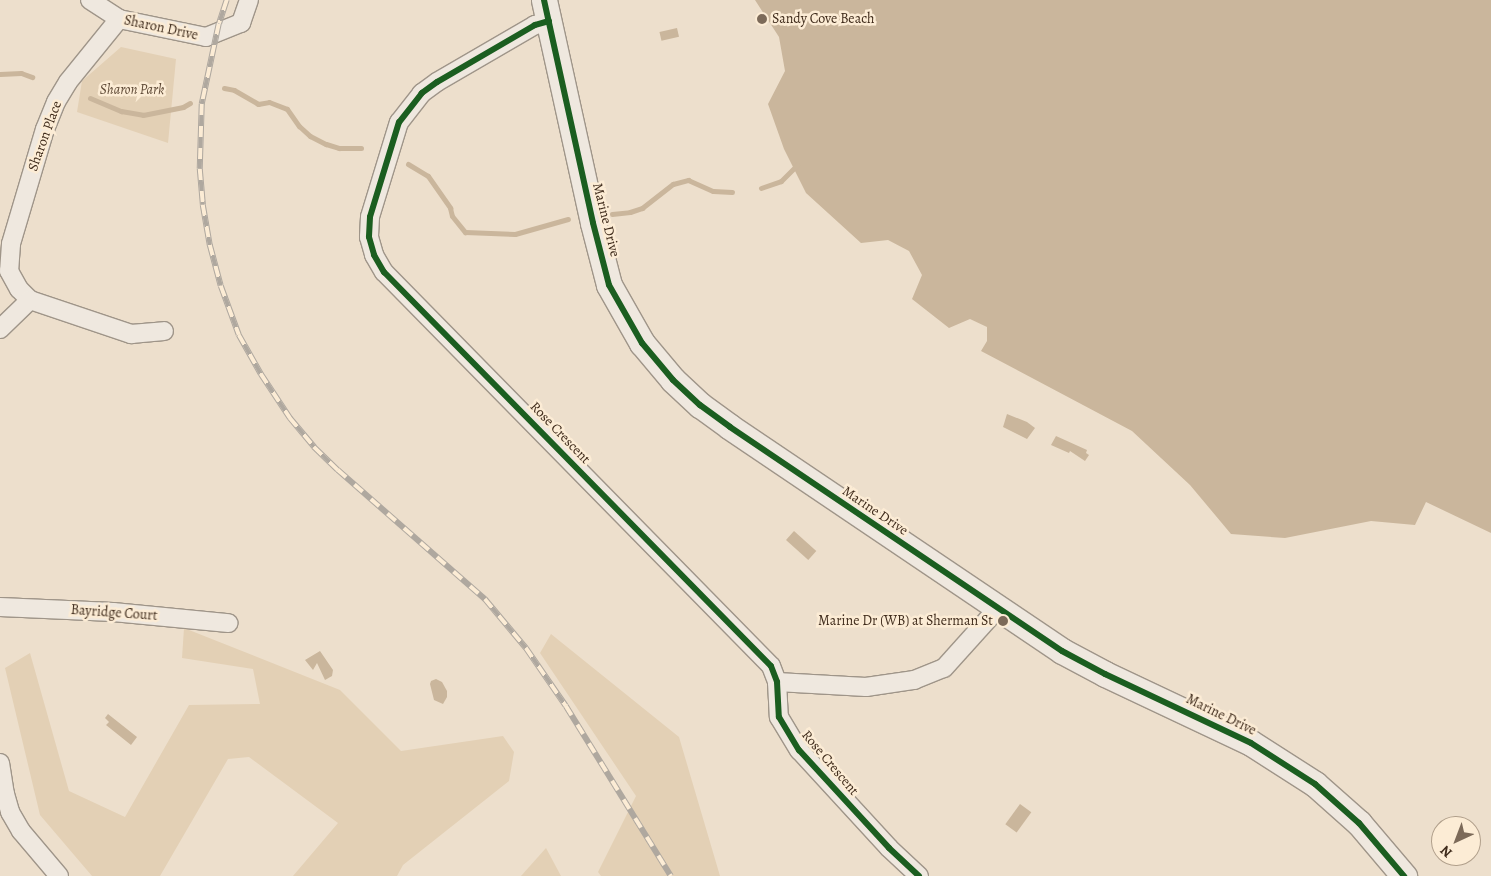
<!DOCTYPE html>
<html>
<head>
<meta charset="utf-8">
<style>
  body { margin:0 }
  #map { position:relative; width:1491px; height:876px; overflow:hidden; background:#eddfcc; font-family:Alegreya,serif }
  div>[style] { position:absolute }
  .green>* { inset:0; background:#e3d0b5 }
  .water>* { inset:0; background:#cab69c; transform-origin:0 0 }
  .stream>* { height:5px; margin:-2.5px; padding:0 2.5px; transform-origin:2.5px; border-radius:2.5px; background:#cab69c }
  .roads { filter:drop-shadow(1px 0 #9f9589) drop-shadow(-1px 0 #9f9589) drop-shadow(0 1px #9f9589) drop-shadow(0 -1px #9f9589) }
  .minor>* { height:18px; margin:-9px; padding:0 9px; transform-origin:9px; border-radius:9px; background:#efe8df }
  .secondary>* { height:25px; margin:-12.5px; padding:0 12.5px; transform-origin:12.5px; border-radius:12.5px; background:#efe8df }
  .rail>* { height:5.5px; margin-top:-2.75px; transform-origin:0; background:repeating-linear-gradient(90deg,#fcecd5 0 11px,#afa89f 0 22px); box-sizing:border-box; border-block:1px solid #afa89f }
  .cycleway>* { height:6px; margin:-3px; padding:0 3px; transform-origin:3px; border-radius:3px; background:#1b5e20 }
  .dots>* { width:14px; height:14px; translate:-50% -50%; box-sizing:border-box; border:2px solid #fcecd5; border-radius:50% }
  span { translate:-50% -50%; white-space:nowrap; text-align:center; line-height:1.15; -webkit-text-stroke:5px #fcecd5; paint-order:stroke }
  .poi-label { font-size:14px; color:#3f2b1b }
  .left { translate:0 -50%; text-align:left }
  .right { translate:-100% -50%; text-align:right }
  .street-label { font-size:14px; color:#3f2b1b }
  .park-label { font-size:14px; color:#5e4936; font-style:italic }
  .north { position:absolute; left:1431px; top:816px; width:50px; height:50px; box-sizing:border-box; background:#fcecd5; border:1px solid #b09f8b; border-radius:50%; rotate:223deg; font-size:14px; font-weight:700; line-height:20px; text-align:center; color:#3f2b1b }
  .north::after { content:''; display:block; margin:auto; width:18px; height:22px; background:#7c6a59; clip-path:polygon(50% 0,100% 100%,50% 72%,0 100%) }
</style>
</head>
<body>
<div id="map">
  <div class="green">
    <i style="clip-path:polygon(121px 47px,176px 59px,168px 143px,77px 112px,82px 81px)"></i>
    <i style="clip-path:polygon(184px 628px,340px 690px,401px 751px,503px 736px,514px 752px,509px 781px,403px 865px,397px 876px,293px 876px,338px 823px,249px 757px,228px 759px,160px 876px,92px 876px,40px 815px,5px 668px,30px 653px,69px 791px,125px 817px,189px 705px,260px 704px,253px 669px,182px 658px)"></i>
    <i style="clip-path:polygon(551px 634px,679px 737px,720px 876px,601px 876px,598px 872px,636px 796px,540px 653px)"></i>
    <i style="clip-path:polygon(546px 848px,561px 876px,521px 876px)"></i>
  </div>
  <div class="water">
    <i style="clip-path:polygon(755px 0,1491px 0,1491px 533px,1426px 502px,1415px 525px,1371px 521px,1285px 538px,1231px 534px,1190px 485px,1132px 431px,981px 351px,987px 341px,987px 327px,970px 319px,949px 328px,912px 299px,922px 275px,909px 251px,888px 240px,861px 243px,806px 193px,784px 149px,768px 104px,785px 71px,779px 37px)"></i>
    <i style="left:677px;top:28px;width:9px;height:18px;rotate:77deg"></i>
    <i style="clip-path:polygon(1007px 414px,1027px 422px,1035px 428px,1027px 439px,1003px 427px)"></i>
    <i style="clip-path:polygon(1056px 436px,1087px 450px,1086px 453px,1089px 455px,1085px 461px,1070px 451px,1069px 453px,1051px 445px)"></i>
    <i style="left:794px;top:531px;width:30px;height:12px;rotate:42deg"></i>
    <i style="clip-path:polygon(320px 651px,333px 670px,332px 676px,325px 680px,317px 663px,313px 670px,305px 660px)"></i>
    <i style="clip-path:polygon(436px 679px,442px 682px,447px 691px,447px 697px,443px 704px,434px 700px,430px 684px,431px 681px)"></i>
    <i style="clip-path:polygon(108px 714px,137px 737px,131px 745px,106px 725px,109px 722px,105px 718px)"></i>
    <i style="left:1020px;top:804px;width:14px;height:25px;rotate:36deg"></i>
  </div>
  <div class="stream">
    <i style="left:0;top:74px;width:21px;rotate:-3deg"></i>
    <i style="left:21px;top:73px;width:12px;rotate:20deg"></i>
    <i style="left:224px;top:88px;width:10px;rotate:11deg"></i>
    <i style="left:234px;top:90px;width:28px;rotate:30deg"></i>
    <i style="left:258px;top:104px;width:11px;rotate:-10deg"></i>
    <i style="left:269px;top:102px;width:19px;rotate:21deg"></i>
    <i style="left:287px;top:109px;width:21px;rotate:55deg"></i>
    <i style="left:299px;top:126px;width:15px;rotate:42deg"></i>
    <i style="left:310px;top:136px;width:18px;rotate:27deg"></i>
    <i style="left:326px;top:144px;width:14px;rotate:17deg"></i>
    <i style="left:339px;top:148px;width:22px"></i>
    <i style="left:90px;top:98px;width:34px;rotate:23deg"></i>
    <i style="left:121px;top:111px;width:22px;rotate:10deg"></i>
    <i style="left:143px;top:115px;width:41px;rotate:-11.3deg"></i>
    <i style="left:183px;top:107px;width:8px;rotate:-30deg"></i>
    <i style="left:408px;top:164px;width:23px;rotate:31deg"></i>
    <i style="left:428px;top:176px;width:39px;rotate:55deg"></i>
    <i style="left:450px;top:208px;width:8px;rotate:76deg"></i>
    <i style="left:452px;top:216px;width:21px;rotate:51deg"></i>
    <i style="left:465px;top:232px;width:50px;rotate:2.3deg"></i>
    <i style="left:515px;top:234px;width:55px;rotate:-15.8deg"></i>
    <i style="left:761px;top:188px;width:21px;rotate:-19deg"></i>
    <i style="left:781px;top:181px;width:23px;rotate:-45deg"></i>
    <i style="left:612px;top:214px;width:18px;rotate:-6deg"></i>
    <i style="left:630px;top:212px;width:13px;rotate:-18deg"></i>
    <i style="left:642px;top:208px;width:39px;rotate:-38deg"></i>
    <i style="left:673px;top:184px;width:16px;rotate:-15deg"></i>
    <i style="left:688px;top:180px;width:27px;rotate:24deg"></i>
    <i style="left:713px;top:191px;width:19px;rotate:3deg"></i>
  </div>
  <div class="roads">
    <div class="minor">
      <i style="left:90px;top:0;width:35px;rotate:33deg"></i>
      <i style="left:119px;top:19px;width:89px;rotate:11.7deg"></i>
      <i style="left:206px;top:37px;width:38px;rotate:-22deg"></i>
      <i style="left:241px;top:23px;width:24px;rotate:-71deg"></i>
      <i style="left:119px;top:19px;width:81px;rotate:129deg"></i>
      <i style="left:68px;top:82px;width:23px;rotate:121deg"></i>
      <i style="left:56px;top:102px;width:29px;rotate:112deg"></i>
      <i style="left:45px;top:129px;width:120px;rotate:106.5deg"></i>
      <i style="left:11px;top:244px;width:27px;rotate:94deg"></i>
      <i style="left:9px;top:271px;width:21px;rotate:61deg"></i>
      <i style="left:19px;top:289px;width:16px;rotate:45deg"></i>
      <i style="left:30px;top:300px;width:107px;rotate:18.6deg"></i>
      <i style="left:131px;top:334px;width:33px;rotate:-5deg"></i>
      <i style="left:549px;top:21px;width:15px;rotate:164deg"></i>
      <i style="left:535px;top:25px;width:113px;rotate:149.8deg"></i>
      <i style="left:437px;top:82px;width:19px;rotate:144deg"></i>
      <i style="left:422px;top:93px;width:37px;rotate:128deg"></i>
      <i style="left:399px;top:122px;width:99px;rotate:107deg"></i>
      <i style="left:370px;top:217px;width:20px;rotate:93deg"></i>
      <i style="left:369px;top:237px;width:19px;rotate:74deg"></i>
      <i style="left:374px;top:255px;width:20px;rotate:60deg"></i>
      <i style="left:384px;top:272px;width:552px;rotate:45.51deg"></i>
      <i style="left:771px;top:666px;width:17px;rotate:69deg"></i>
      <i style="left:777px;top:682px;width:35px;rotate:87deg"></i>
      <i style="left:779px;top:717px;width:39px;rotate:59deg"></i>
      <i style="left:799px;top:750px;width:133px;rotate:47.4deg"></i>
      <i style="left:889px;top:848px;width:41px;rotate:43deg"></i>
      <i style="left:0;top:329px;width:42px;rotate:-44deg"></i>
      <i style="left:0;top:607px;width:113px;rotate:2.5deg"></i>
      <i style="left:113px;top:612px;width:116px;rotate:5.5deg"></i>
      <i style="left:777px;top:682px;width:89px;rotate:3.2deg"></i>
      <i style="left:866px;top:687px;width:49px;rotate:-8.3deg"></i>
      <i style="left:914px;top:680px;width:32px;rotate:-22deg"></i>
      <i style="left:944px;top:668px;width:81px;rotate:-48deg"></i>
      <i style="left:0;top:763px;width:31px;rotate:81deg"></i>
      <i style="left:5px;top:794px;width:19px;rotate:74deg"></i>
      <i style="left:10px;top:812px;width:22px;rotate:60deg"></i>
      <i style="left:21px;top:831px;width:59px;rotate:49.8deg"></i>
    </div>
    <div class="secondary">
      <i style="left:544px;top:0;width:228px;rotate:77.6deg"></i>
      <i style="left:593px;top:223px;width:64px;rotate:75.5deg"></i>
      <i style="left:609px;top:285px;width:67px;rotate:60.4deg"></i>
      <i style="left:642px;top:343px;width:48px;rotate:50deg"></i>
      <i style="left:673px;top:380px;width:37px;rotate:43deg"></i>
      <i style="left:700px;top:405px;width:37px;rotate:36deg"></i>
      <i style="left:730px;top:427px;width:400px;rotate:34deg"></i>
      <i style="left:1062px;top:651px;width:49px;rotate:28.1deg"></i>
      <i style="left:1105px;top:674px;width:161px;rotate:25.3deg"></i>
      <i style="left:1251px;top:743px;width:76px;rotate:32.6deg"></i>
      <i style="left:1315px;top:784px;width:59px;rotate:41.6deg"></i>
      <i style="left:1359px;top:823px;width:70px;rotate:49.7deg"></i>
    </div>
  </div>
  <div class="rail">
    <i style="left:227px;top:0;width:25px;rotate:108deg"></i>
    <i style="left:219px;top:24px;width:82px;rotate:102deg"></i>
    <i style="left:202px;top:104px;width:65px;rotate:91.8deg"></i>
    <i style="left:200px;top:169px;width:36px;rotate:85deg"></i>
    <i style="left:203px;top:205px;width:41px;rotate:80.1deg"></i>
    <i style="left:210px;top:245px;width:42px;rotate:75deg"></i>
    <i style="left:221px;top:286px;width:52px;rotate:69.8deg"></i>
    <i style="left:239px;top:335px;width:45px;rotate:60.6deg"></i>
    <i style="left:261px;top:374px;width:53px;rotate:56.6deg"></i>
    <i style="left:290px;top:418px;width:38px;rotate:50deg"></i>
    <i style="left:314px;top:447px;width:33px;rotate:44deg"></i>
    <i style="left:338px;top:470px;width:196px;rotate:41.3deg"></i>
    <i style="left:485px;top:599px;width:64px;rotate:50.1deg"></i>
    <i style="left:526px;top:648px;width:70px;rotate:55.4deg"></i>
    <i style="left:566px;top:706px;width:200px;rotate:58.3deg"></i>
  </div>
  <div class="cycleway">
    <i style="left:544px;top:0;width:228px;rotate:77.6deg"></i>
    <i style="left:593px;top:223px;width:64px;rotate:75.5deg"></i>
    <i style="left:609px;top:285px;width:67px;rotate:60.4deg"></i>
    <i style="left:642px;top:343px;width:48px;rotate:50deg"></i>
    <i style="left:673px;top:380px;width:37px;rotate:43deg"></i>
    <i style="left:700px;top:405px;width:37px;rotate:36deg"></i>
    <i style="left:730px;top:427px;width:400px;rotate:34deg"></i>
    <i style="left:1062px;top:651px;width:49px;rotate:28.1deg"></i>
    <i style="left:1105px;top:674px;width:161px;rotate:25.3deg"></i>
    <i style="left:1251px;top:743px;width:76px;rotate:32.6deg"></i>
    <i style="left:1315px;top:784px;width:59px;rotate:41.6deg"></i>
    <i style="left:1359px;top:823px;width:70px;rotate:49.7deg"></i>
    <i style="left:549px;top:21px;width:15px;rotate:164deg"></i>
    <i style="left:535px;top:25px;width:113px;rotate:149.8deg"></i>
    <i style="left:437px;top:82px;width:19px;rotate:144deg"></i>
    <i style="left:422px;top:93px;width:37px;rotate:128deg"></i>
    <i style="left:399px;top:122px;width:99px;rotate:107deg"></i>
    <i style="left:370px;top:217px;width:20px;rotate:93deg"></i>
    <i style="left:369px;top:237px;width:19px;rotate:74deg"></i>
    <i style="left:374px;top:255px;width:20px;rotate:60deg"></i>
    <i style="left:384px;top:272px;width:552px;rotate:45.51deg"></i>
    <i style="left:771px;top:666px;width:17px;rotate:69deg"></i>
    <i style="left:777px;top:682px;width:35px;rotate:87deg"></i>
    <i style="left:779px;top:717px;width:39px;rotate:59deg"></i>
    <i style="left:799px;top:750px;width:133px;rotate:47.4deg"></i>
    <i style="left:889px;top:848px;width:41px;rotate:43deg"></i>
  </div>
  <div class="dots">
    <i style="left:762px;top:19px;background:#7c6a59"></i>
    <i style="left:1003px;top:621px;background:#7c6a59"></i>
  </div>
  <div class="poi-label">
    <span class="left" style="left:772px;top:19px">Sandy Cove Beach</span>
    <span class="right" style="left:993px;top:621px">Marine Dr (WB) at Sherman St</span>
  </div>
  <div class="street-label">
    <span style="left:161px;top:28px;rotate:12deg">Sharon Drive</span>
    <span style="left:45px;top:136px;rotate:-70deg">Sharon Place</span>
    <span style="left:606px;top:220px;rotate:76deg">Marine Drive</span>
    <span style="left:560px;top:433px;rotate:46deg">Rose Crescent</span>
    <span style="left:875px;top:511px;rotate:34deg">Marine Drive</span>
    <span style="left:114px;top:613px;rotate:4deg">Bayridge Court</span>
    <span style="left:1221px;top:715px;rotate:26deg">Marine Drive</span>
    <span style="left:830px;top:763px;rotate:50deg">Rose Crescent</span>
  </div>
  <div class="park-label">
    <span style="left:132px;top:90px">Sharon Park</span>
  </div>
  <div class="north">N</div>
</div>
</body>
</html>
